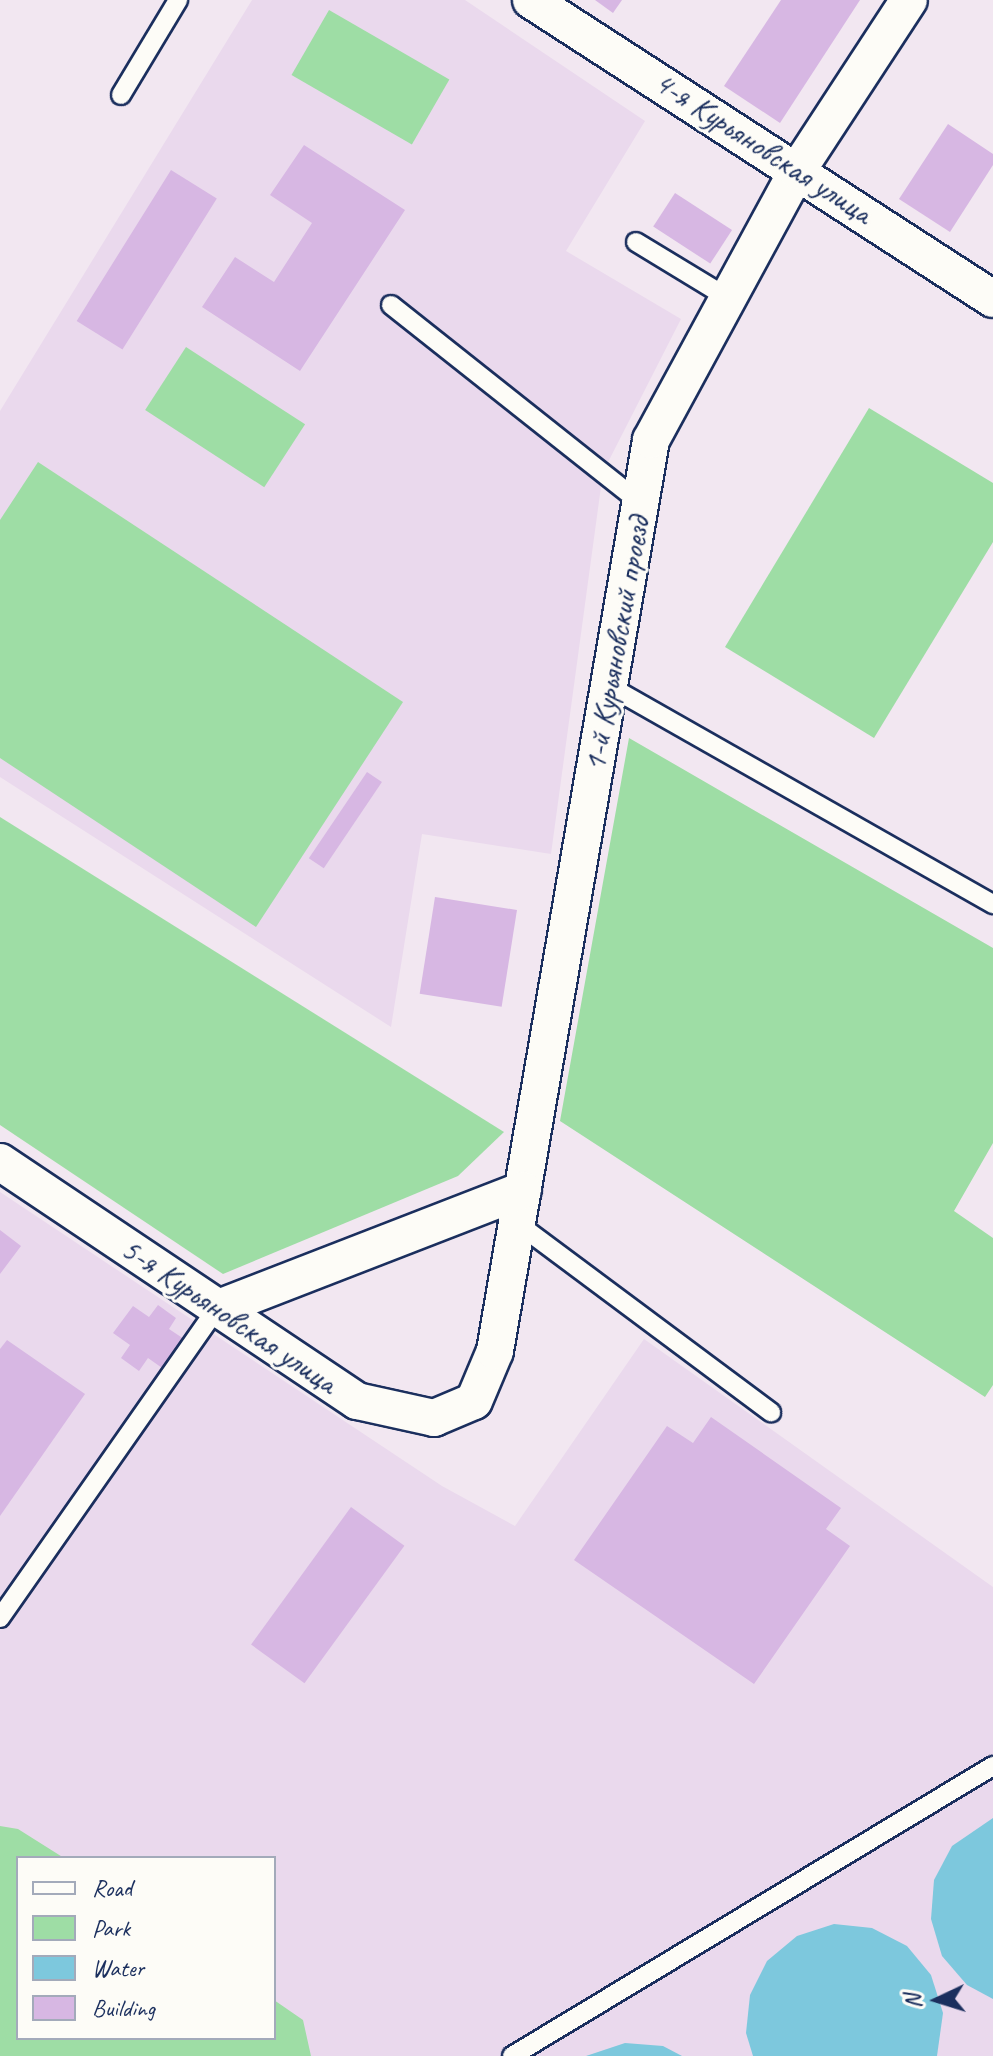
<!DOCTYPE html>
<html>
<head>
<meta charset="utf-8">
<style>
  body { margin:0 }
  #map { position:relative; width:993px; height:2056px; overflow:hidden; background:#f2e7f1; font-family:Caveat,sans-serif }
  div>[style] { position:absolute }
  .built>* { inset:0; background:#ead9ed }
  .green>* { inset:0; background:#9edda5; transform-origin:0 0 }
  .water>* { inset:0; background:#7dc8dd }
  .building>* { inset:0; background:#d7b7e3; transform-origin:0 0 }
  .roads { filter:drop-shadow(2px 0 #1b2f5e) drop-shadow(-2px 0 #1b2f5e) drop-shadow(0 2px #1b2f5e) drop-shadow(0 -2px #1b2f5e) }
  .service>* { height:18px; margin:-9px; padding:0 9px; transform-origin:9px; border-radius:9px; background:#fdfcf7 }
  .minor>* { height:36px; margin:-18px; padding:0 18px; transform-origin:18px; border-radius:18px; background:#fdfcf7 }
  span { translate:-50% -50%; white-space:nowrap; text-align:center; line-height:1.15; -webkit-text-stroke:6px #fdfcf7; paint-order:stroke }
  .street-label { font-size:32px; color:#1b2f5e }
  .legend { position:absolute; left:16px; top:1856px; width:260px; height:184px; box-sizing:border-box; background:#fdfcf7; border:2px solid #a3aaba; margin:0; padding:10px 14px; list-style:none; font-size:24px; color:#1b2f5e }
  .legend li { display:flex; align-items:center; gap:16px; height:40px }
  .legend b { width:40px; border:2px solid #a3aaba }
  .north { position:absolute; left:897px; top:1960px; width:80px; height:80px; -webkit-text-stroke:6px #fdfcf7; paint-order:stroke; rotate:266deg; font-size:22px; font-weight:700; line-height:32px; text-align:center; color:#1b2f5e }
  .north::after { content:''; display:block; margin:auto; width:28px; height:36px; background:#1b2f5e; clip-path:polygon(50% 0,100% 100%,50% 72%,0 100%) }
</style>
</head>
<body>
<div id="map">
  <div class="built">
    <i style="clip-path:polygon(252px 0,465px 0,645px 121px,566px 251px,681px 319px,603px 472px,551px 854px,422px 834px,391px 1027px,0 777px,0 411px)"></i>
    <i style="clip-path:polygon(evenodd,0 1192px,442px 1486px,515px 1526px,644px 1339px,993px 1587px,993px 2056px,0 2056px,0 1192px,18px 1858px,274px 1858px,274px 2038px,18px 2038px,18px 1858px)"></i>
  </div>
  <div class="green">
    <i style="left:329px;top:10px;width:139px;height:75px;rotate:30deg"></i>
    <i style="left:186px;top:347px;width:142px;height:75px;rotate:33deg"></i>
    <i style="clip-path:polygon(869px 408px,993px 483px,993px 542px,874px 738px,725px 647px)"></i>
    <i style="clip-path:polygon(38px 462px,403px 702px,256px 927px,0 758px,0 520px)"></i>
    <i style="clip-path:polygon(629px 738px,993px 948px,993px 1143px,954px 1211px,993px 1238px,993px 1385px,985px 1397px,560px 1121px)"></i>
    <i style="clip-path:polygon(0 817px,504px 1132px,458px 1176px,223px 1274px,0 1125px)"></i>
    <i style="clip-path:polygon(0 1826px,18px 1829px,64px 1858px,18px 1858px,18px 2038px,274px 2038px,274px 2000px,303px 2020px,311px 2056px,0 2056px)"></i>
  </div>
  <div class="water">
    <i style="clip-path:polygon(993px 1818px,993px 1999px,967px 1985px,942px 1956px,931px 1919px,934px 1880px,952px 1846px)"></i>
    <i style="clip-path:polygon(834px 1924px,872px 1928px,907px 1946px,931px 1975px,943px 2013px,937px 2056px,753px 2056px,746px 2033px,750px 1995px,767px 1961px,797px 1936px)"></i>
    <i style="clip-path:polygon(625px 2043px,663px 2046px,682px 2056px,586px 2056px)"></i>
  </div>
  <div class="building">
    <i style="clip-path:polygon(595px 0,622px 0,613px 13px)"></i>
    <i style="clip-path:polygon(781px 0,860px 0,780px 123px,724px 86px)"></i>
    <i style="clip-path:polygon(948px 124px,993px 154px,993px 165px,950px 232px,899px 199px)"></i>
    <i style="clip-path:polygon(304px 145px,405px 210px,300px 371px,202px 307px,235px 257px,274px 282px,312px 223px,270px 195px)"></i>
    <i style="left:171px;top:170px;width:54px;height:178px;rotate:32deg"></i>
    <i style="left:675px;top:193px;width:68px;height:40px;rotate:33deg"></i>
    <i style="left:367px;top:772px;width:18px;height:104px;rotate:34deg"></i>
    <i style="left:435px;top:897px;width:83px;height:98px;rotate:9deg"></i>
    <i style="clip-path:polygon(0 1230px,21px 1246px,0 1274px)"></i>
    <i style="clip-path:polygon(158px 1305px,176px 1318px,169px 1329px,187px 1341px,165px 1370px,148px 1358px,139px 1371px,121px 1358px,130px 1345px,113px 1333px,133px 1306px,149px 1317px)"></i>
    <i style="clip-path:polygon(7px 1340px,85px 1394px,0 1516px,0 1349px)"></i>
    <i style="clip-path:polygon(711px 1417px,841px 1508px,826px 1529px,850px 1546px,754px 1684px,574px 1560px,667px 1426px,693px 1443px)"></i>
    <i style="left:351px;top:1507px;width:66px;height:170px;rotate:36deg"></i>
  </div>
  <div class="roads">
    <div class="service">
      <i style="left:121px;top:95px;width:111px;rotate:-59deg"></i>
      <i style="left:636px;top:242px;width:108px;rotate:31.3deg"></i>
      <i style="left:391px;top:305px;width:319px;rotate:38.4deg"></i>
      <i style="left:609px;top:686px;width:442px;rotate:29.6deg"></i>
      <i style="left:517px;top:1223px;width:317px;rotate:36.7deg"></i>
      <i style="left:0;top:1618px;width:377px;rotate:-55deg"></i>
      <i style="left:512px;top:2056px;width:562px;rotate:-31.09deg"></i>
    </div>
    <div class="minor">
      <i style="left:531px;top:0;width:550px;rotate:32.91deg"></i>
      <i style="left:0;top:1162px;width:430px;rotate:33.8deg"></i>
      <i style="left:357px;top:1401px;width:79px;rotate:12.4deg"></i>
      <i style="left:434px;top:1418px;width:43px;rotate:-23deg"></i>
      <i style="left:474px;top:1401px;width:54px;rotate:-67.2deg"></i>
      <i style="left:495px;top:1351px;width:924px;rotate:-80.28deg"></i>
      <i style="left:651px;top:440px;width:306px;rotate:-61.5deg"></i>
      <i style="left:797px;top:171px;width:204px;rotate:-56.8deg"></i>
      <i style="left:216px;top:1309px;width:329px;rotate:-21.2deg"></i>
    </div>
  </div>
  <div class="street-label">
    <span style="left:763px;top:148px;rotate:33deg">4-я Курьяновская улица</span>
    <span style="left:617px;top:644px;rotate:-80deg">1-й Курьяновский проезд</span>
    <span style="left:229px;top:1316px;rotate:34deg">5-я Курьяновская улица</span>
  </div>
  <ul class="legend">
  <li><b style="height:10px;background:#fdfcf7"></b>Road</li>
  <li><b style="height:22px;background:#9edda5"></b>Park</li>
  <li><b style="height:22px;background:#7dc8dd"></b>Water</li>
  <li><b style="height:22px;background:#d7b7e3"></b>Building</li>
  </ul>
  <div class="north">N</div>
</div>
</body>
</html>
